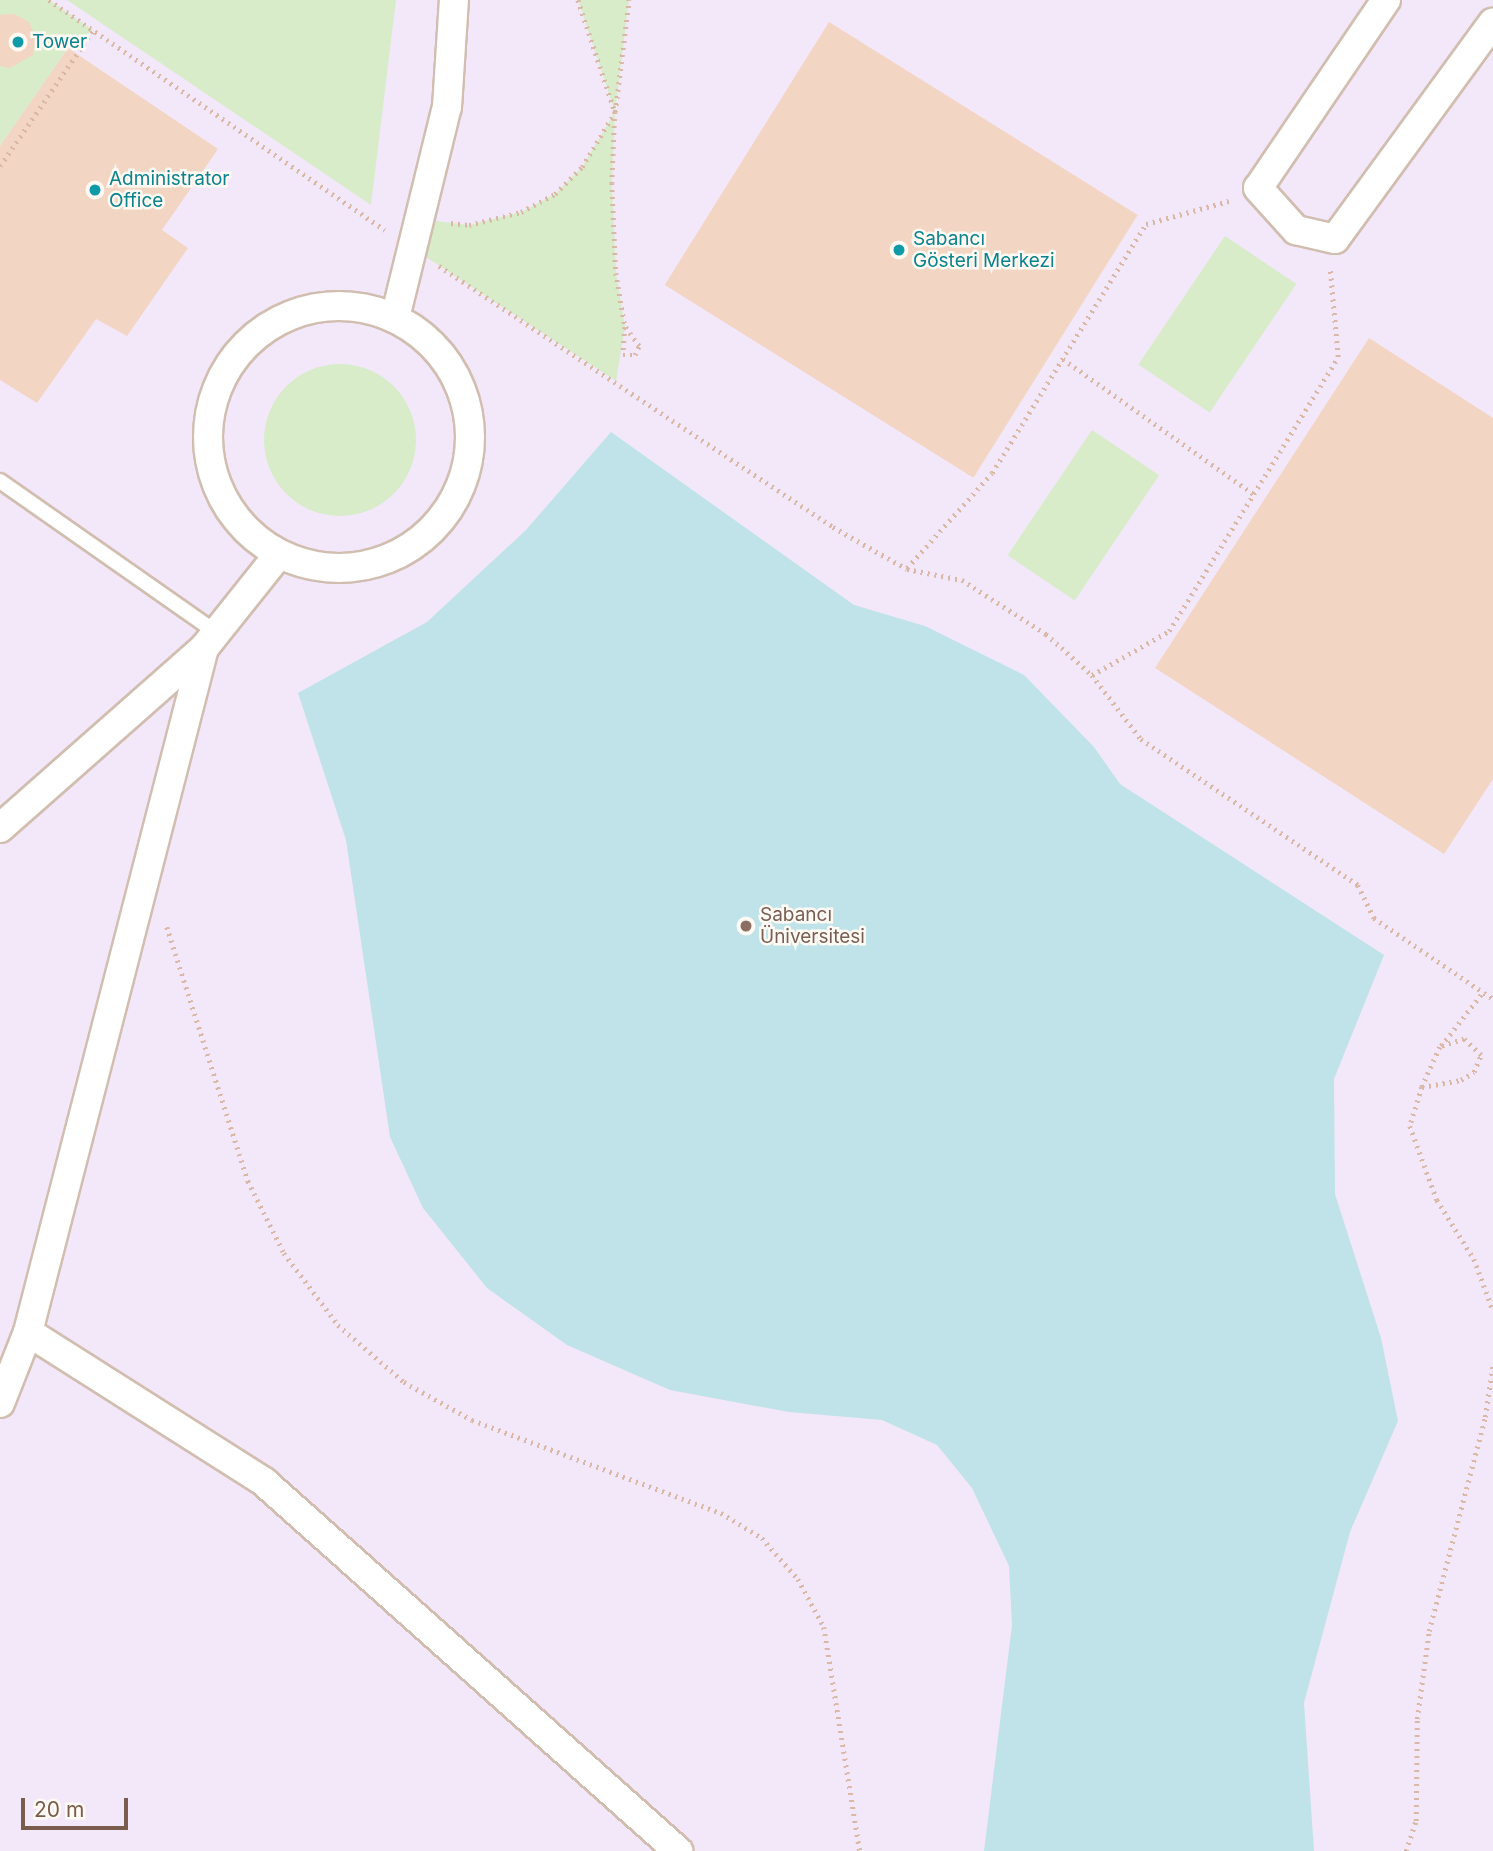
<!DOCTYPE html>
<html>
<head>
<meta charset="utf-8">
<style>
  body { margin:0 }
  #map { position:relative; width:1493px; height:1851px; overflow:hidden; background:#fdf6ec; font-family:Inter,sans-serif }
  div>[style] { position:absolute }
  .education>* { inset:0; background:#f3e8fa; transform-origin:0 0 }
  .green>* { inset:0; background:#d8ecc9; transform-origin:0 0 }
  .round { border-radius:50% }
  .water>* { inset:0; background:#bfe3e8 }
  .building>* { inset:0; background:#f3d5c3; transform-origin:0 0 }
  .path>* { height:4.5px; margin-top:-2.25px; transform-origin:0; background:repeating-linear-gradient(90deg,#d9b8a5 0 2px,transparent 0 7px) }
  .roads { filter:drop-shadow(2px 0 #d1beb0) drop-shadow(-2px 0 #d1beb0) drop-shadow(0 2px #d1beb0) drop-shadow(0 -2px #d1beb0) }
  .lane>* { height:14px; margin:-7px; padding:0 7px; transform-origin:7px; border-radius:7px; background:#fff }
  .street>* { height:28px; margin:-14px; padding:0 14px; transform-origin:14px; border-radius:14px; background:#fff }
  .street>.ring { margin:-14px; padding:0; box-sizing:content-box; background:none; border:28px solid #fff; border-radius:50% }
  .dots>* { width:19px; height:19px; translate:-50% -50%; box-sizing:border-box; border:4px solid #fffaf3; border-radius:50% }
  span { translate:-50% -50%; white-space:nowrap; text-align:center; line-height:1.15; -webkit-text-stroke:5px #fffaf3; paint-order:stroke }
  .culture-label { font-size:19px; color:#0d838f }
  .left { translate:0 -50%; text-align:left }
  .education-label { font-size:19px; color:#785e54 }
  .scale { position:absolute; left:21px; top:1798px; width:107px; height:32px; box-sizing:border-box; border:4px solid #7a5c4d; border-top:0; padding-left:9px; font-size:21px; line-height:24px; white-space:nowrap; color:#7a5c4d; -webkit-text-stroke:5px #fffaf3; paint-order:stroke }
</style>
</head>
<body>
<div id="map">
  <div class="education">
    <i style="left:0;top:0;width:1493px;height:1851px"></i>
  </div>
  <div class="green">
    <i style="clip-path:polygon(0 0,49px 0,93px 30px,68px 48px,0 146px)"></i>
    <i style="clip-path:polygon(67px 0,396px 0,371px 205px)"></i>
    <i style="clip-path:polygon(578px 0,629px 0,615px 112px,612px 183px,616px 273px,625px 327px,616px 381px,412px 248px,419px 219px,469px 225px,521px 212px,555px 194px,582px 167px,615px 112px)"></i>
    <i style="left:1225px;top:236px;width:86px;height:155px;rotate:34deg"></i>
    <i class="round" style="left:264px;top:364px;width:152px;height:152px"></i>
    <i style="left:1092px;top:430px;width:81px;height:151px;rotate:34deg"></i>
  </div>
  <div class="water">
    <i style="clip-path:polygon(611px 432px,854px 605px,925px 626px,1024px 675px,1094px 747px,1120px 784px,1384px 955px,1334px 1079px,1335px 1194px,1381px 1338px,1398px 1421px,1350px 1532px,1304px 1703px,1314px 1851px,984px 1851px,1012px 1625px,1009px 1566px,972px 1488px,937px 1445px,882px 1420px,789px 1412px,670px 1390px,567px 1345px,487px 1288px,423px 1208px,390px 1137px,346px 840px,298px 693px,427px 622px,526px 530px)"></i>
  </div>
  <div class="building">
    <i style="clip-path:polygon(14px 14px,29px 22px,36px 38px,33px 55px,10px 68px,0 66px,0 15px)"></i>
    <i style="left:829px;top:22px;width:364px;height:310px;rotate:32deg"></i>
    <i style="clip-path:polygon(68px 48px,218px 149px,162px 230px,188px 248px,127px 336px,96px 319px,37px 403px,0 380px,0 146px)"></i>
    <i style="clip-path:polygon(1369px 338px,1493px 418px,1493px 779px,1444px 854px,1155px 668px)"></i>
  </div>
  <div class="path">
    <i style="left:49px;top:0;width:407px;rotate:34.4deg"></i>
    <i style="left:578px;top:0;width:118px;rotate:71.7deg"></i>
    <i style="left:615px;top:112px;width:71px;rotate:92.4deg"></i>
    <i style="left:612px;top:183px;width:90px;rotate:87.5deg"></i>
    <i style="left:616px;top:273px;width:55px;rotate:80.5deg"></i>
    <i style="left:625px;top:327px;width:28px;rotate:94deg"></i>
    <i style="left:623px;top:355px;width:12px"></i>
    <i style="left:635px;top:355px;width:10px;rotate:-66deg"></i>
    <i style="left:639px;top:346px;width:24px;rotate:-126deg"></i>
    <i style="left:0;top:166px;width:165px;rotate:-55.6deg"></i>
    <i style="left:451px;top:223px;width:18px;rotate:6deg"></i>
    <i style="left:469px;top:225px;width:54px;rotate:-14deg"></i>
    <i style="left:521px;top:212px;width:38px;rotate:-28deg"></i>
    <i style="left:555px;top:194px;width:38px;rotate:-45deg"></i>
    <i style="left:582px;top:167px;width:64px;rotate:-59deg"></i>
    <i style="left:615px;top:112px;width:113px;rotate:-82.9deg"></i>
    <i style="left:439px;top:266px;width:473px;rotate:33.5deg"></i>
    <i style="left:833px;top:527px;width:85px;rotate:29.6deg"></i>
    <i style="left:907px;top:569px;width:56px;rotate:11.3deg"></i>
    <i style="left:962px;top:580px;width:100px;rotate:32.7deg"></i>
    <i style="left:1046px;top:634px;width:62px;rotate:41.7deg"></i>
    <i style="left:1092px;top:675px;width:81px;rotate:52.6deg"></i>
    <i style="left:1141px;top:739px;width:262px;rotate:33.9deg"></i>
    <i style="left:1358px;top:885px;width:37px;rotate:64deg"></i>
    <i style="left:1374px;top:918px;width:144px;rotate:34.2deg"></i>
    <i style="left:1063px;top:359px;width:234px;rotate:35.3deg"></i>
    <i style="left:907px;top:568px;width:127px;rotate:-48.2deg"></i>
    <i style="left:992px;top:473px;width:293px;rotate:-58.3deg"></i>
    <i style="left:1146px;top:224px;width:86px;rotate:-15.5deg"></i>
    <i style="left:1092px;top:675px;width:89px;rotate:-29.7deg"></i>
    <i style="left:1169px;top:631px;width:322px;rotate:-58.3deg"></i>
    <i style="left:1338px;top:357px;width:88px;rotate:-95.2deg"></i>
    <i style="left:167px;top:927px;width:267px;rotate:72.3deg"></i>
    <i style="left:248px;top:1181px;width:80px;rotate:63.4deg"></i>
    <i style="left:284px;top:1253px;width:90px;rotate:53.1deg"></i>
    <i style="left:338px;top:1325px;width:87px;rotate:40.8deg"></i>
    <i style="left:404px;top:1382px;width:78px;rotate:29.2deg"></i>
    <i style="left:472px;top:1420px;width:266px;rotate:20.5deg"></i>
    <i style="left:721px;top:1513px;width:48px;rotate:31.4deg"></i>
    <i style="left:762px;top:1538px;width:55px;rotate:48.7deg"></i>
    <i style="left:798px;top:1579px;width:55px;rotate:61.6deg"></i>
    <i style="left:824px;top:1627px;width:227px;rotate:80.9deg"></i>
    <i style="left:1441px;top:1046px;width:68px;rotate:-52.1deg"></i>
    <i style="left:1422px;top:1087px;width:40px;rotate:-10deg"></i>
    <i style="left:1461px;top:1080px;width:15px;rotate:-32deg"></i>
    <i style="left:1474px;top:1072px;width:18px;rotate:-68deg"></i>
    <i style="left:1481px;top:1055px;width:23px;rotate:-137deg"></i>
    <i style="left:1464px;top:1039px;width:25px;rotate:162deg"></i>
    <i style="left:1440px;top:1047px;width:44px;rotate:114.2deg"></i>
    <i style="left:1422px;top:1087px;width:41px;rotate:107.1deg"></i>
    <i style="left:1410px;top:1126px;width:79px;rotate:70deg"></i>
    <i style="left:1437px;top:1200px;width:70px;rotate:57.9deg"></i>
    <i style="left:1474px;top:1259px;width:54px;rotate:69.6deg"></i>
    <i style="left:1406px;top:1851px;width:32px;rotate:-72deg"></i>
    <i style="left:1416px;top:1821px;width:102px;rotate:-89.4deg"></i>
    <i style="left:1417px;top:1719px;width:89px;rotate:-82.2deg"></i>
    <i style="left:1429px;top:1631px;width:221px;rotate:-75.3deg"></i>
    <i style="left:1485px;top:1417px;width:54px;rotate:-81.4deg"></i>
  </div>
  <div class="roads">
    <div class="lane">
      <i style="left:0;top:481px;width:265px;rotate:35deg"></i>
    </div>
    <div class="street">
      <i style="left:1386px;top:0;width:227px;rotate:124.2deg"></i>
      <i style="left:1258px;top:188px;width:57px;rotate:47.9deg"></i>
      <i style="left:1296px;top:230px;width:40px;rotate:13deg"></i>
      <i style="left:1335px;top:239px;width:268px;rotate:-53.9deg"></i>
      <i class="ring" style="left:208px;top:306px;width:234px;height:234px"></i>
      <i style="left:395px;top:318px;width:217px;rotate:-76.2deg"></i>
      <i style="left:447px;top:107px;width:107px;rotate:-86.3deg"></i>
      <i style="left:204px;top:648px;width:706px;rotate:104.43deg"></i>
      <i style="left:28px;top:1332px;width:280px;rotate:32.4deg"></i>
      <i style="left:264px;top:1482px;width:555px;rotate:41.71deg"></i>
      <i style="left:0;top:828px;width:272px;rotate:-41.4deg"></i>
      <i style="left:204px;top:648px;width:120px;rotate:-51.4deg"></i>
      <i style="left:0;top:1403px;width:76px;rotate:-68.5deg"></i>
    </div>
  </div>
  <div class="dots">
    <i style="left:18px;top:42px;background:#0f9aa8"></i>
    <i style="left:95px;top:190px;background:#0f9aa8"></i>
    <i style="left:899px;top:250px;background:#0f9aa8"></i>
    <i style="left:746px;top:926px;background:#8d6e63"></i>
  </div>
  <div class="culture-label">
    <span class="left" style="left:32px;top:42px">Tower</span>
    <span class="left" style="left:109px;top:190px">Administrator<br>Office</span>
    <span class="left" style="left:913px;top:250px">Sabancı<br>Gösteri Merkezi</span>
  </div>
  <div class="education-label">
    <span class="left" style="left:760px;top:926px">Sabancı<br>Üniversitesi</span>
  </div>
  <div class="scale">20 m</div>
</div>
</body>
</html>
